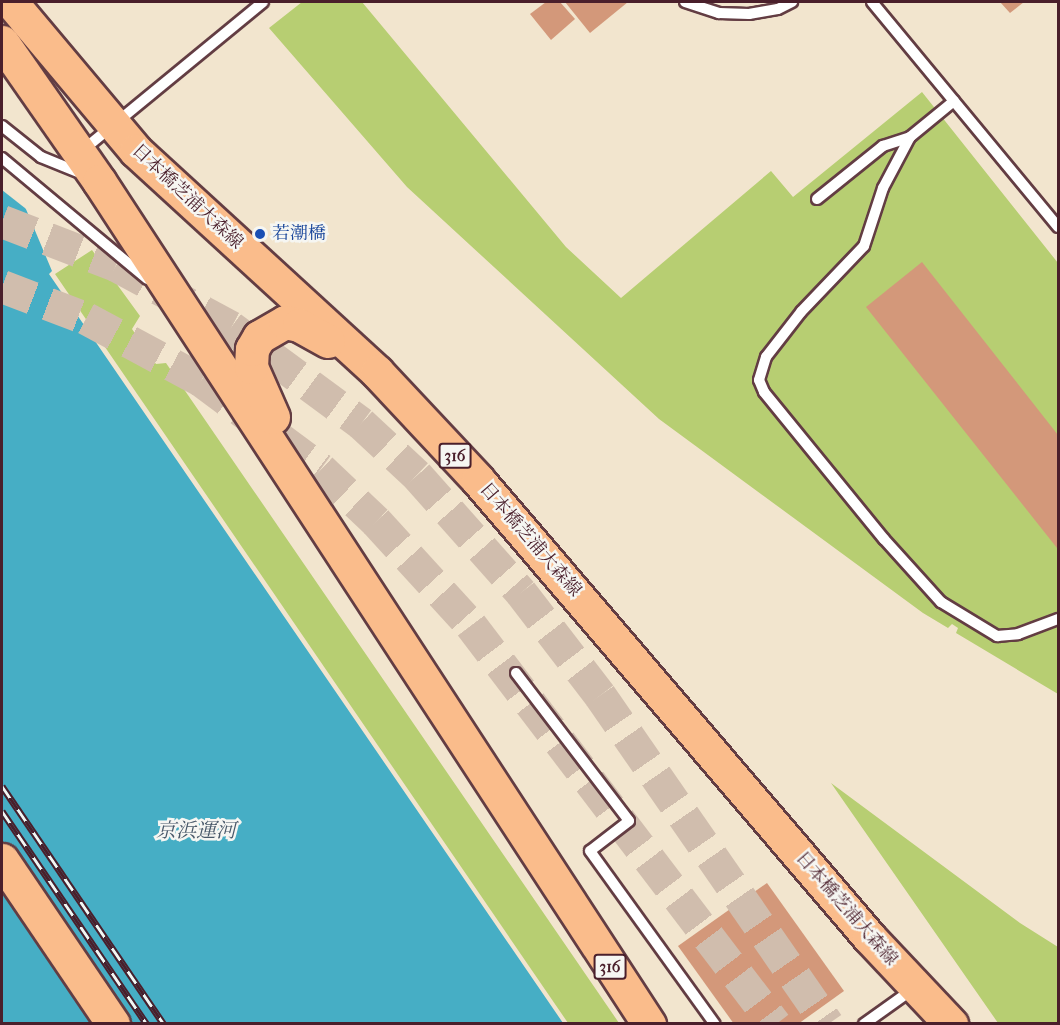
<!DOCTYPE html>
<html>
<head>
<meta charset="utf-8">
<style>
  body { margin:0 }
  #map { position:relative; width:1060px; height:1025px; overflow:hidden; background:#f2e5ce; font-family:"IM FELL French Canon","Noto Serif JP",serif }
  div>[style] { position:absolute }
  .green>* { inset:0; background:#b7ce72 }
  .water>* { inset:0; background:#46aec5 }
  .pier>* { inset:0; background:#f2e5ce }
  .building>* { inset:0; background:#d3987a }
  .highway-tunnel>* { height:33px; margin-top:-16.5px; transform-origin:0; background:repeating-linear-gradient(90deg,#d0bdad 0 33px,transparent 0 49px) }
  .roads { filter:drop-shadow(2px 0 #633d43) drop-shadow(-2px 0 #633d43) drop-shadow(0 2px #633d43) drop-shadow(0 -2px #633d43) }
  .lane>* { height:10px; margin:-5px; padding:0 5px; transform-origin:5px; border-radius:5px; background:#fff }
  .primary>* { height:33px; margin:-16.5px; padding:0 16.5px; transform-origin:16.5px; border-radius:16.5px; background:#fabc8b }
  .highway>* { height:33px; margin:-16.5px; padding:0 16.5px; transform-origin:16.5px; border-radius:16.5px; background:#fabc8b }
  .rail>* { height:7px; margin-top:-3.5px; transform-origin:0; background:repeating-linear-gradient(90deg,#f6f6f2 0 14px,#4a1f2b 0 28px); box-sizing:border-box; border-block:2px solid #4a1f2b }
  .dots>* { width:16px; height:16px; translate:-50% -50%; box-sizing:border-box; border:3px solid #f6f6f2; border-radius:50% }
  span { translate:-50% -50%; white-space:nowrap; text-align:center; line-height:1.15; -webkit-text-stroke:5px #f6f6f2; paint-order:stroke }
  .shield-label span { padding:2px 4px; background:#f6f6f2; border:2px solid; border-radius:4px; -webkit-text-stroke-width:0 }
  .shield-label { font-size:16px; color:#4a1f2b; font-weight:700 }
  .street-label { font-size:18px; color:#4a1f2b }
  .transit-label { font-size:18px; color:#164399 }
  .left { translate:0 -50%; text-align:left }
  .water-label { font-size:20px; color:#485869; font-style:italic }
  .frame { position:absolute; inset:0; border:3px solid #4a1f2b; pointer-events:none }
</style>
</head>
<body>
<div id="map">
  <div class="green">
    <i style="clip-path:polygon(302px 2px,362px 2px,566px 247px,621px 298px,771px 171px,793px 197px,922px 92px,1058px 263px,1058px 694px,956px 633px,958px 628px,952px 624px,948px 628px,923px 613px,659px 419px,407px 187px,269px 28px)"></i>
    <i style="clip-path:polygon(92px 250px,140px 316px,132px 329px,156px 364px,166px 363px,619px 1023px,568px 1023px,55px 274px)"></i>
    <i style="clip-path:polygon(831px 783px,1020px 923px,1058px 947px,1058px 1023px,998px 1023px)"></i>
  </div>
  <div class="water">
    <i style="clip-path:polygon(2px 152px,52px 271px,49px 274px,563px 1023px,2px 1023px)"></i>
  </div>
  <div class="pier">
    <i style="clip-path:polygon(2px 149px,4px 151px,30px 212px,2px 190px)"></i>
  </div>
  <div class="building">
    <i style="clip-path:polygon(546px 2px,560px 2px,575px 19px,551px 40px,530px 14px)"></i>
    <i style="clip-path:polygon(565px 2px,628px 2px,590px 33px)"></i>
    <i style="clip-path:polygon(1000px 2px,1024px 2px,1010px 13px)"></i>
    <i style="clip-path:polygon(922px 262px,1058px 435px,1057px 548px,866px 307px)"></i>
    <i style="clip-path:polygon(767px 883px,844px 991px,798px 1024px,734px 1024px,678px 946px)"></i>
  </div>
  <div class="highway-tunnel">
    <i style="left:2px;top:221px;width:122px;rotate:21.1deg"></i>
    <i style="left:116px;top:265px;width:131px;rotate:28.3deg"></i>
    <i style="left:231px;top:327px;width:162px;rotate:36.4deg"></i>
    <i style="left:361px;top:423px;width:76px;rotate:42.9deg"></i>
    <i style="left:417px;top:475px;width:157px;rotate:48.4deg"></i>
    <i style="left:521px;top:592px;width:130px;rotate:52.5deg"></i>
    <i style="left:600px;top:695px;width:400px;rotate:55.3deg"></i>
    <i style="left:2px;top:286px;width:90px;rotate:20.9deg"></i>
    <i style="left:86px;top:318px;width:131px;rotate:28.3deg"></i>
    <i style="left:201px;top:380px;width:149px;rotate:36.6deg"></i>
    <i style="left:321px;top:469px;width:76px;rotate:43.4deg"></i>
    <i style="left:376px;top:521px;width:141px;rotate:47.6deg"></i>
    <i style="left:471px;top:625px;width:502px;rotate:52.7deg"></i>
  </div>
  <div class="roads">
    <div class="lane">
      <i style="left:685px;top:2px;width:36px;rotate:18deg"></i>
      <i style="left:719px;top:13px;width:30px;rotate:2deg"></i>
      <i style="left:749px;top:14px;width:29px;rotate:-10deg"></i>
      <i style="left:778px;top:9px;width:16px;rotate:-27deg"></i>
      <i style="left:872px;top:2px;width:292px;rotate:50.4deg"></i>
      <i style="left:954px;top:101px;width:57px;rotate:140.7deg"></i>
      <i style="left:910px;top:137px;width:58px;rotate:117.9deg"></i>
      <i style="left:883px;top:188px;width:61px;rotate:108.1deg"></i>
      <i style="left:864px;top:246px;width:91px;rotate:133.7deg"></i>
      <i style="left:801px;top:312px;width:57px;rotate:127.9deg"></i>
      <i style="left:766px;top:357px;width:24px;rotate:107deg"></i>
      <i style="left:759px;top:380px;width:13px;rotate:67deg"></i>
      <i style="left:764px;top:392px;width:190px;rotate:50.8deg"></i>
      <i style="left:884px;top:539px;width:85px;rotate:47.9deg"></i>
      <i style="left:941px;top:602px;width:66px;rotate:31.3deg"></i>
      <i style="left:997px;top:636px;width:21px;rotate:-5deg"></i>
      <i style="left:1018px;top:634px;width:43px;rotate:-20.6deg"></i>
      <i style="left:2px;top:126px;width:50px;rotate:38.5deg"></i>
      <i style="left:41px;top:157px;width:48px;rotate:22.2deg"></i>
      <i style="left:83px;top:150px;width:233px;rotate:-39.4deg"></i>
      <i style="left:2px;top:158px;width:189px;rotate:39.8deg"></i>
      <i style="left:817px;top:199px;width:85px;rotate:-38.8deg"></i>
      <i style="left:883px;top:146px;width:28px;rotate:-18deg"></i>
      <i style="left:516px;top:673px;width:186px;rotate:52.6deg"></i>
      <i style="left:629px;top:821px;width:49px;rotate:142.4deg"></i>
      <i style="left:590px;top:851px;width:213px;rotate:54.2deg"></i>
      <i style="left:864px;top:1024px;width:52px;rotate:-35.5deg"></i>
    </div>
    <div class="primary">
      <i style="left:11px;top:2px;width:194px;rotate:50deg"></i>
      <i style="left:136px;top:151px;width:327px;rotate:42.5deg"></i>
      <i style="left:377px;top:372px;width:148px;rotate:46.9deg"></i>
      <i style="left:478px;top:480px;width:601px;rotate:49.45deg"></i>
      <i style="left:869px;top:937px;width:120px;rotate:46.7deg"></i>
      <i style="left:2px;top:42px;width:169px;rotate:55.1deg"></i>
      <i style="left:99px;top:181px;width:1007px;rotate:56.88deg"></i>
      <i style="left:273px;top:417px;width:55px;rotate:-113.7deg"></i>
      <i style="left:251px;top:367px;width:18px;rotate:-87deg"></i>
      <i style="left:252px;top:349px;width:14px;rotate:-60deg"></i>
      <i style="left:259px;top:337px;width:30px;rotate:-30deg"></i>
      <i style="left:285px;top:322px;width:14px;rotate:12deg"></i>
      <i style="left:299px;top:325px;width:33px;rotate:29deg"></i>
    </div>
    <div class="highway">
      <i style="left:2px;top:860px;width:198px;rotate:55.9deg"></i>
    </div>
  </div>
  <div class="rail">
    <i style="left:2px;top:786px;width:288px;rotate:55.8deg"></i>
    <i style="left:2px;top:811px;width:258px;rotate:55.8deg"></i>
  </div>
  <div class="dots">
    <i style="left:260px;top:234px;background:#1a4fb4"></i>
  </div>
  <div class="shield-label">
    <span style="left:455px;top:456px">316</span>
    <span style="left:610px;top:967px">316</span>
  </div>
  <div class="street-label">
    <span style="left:187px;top:197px;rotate:43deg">日本橋芝浦大森線</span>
    <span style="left:530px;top:540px;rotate:49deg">日本橋芝浦大森線</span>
    <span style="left:846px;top:909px;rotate:49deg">日本橋芝浦大森線</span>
  </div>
  <div class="transit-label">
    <span class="left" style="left:272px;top:234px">若潮橋</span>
  </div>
  <div class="water-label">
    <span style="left:196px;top:830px">京浜運河</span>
  </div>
  <div class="frame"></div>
</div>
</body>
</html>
